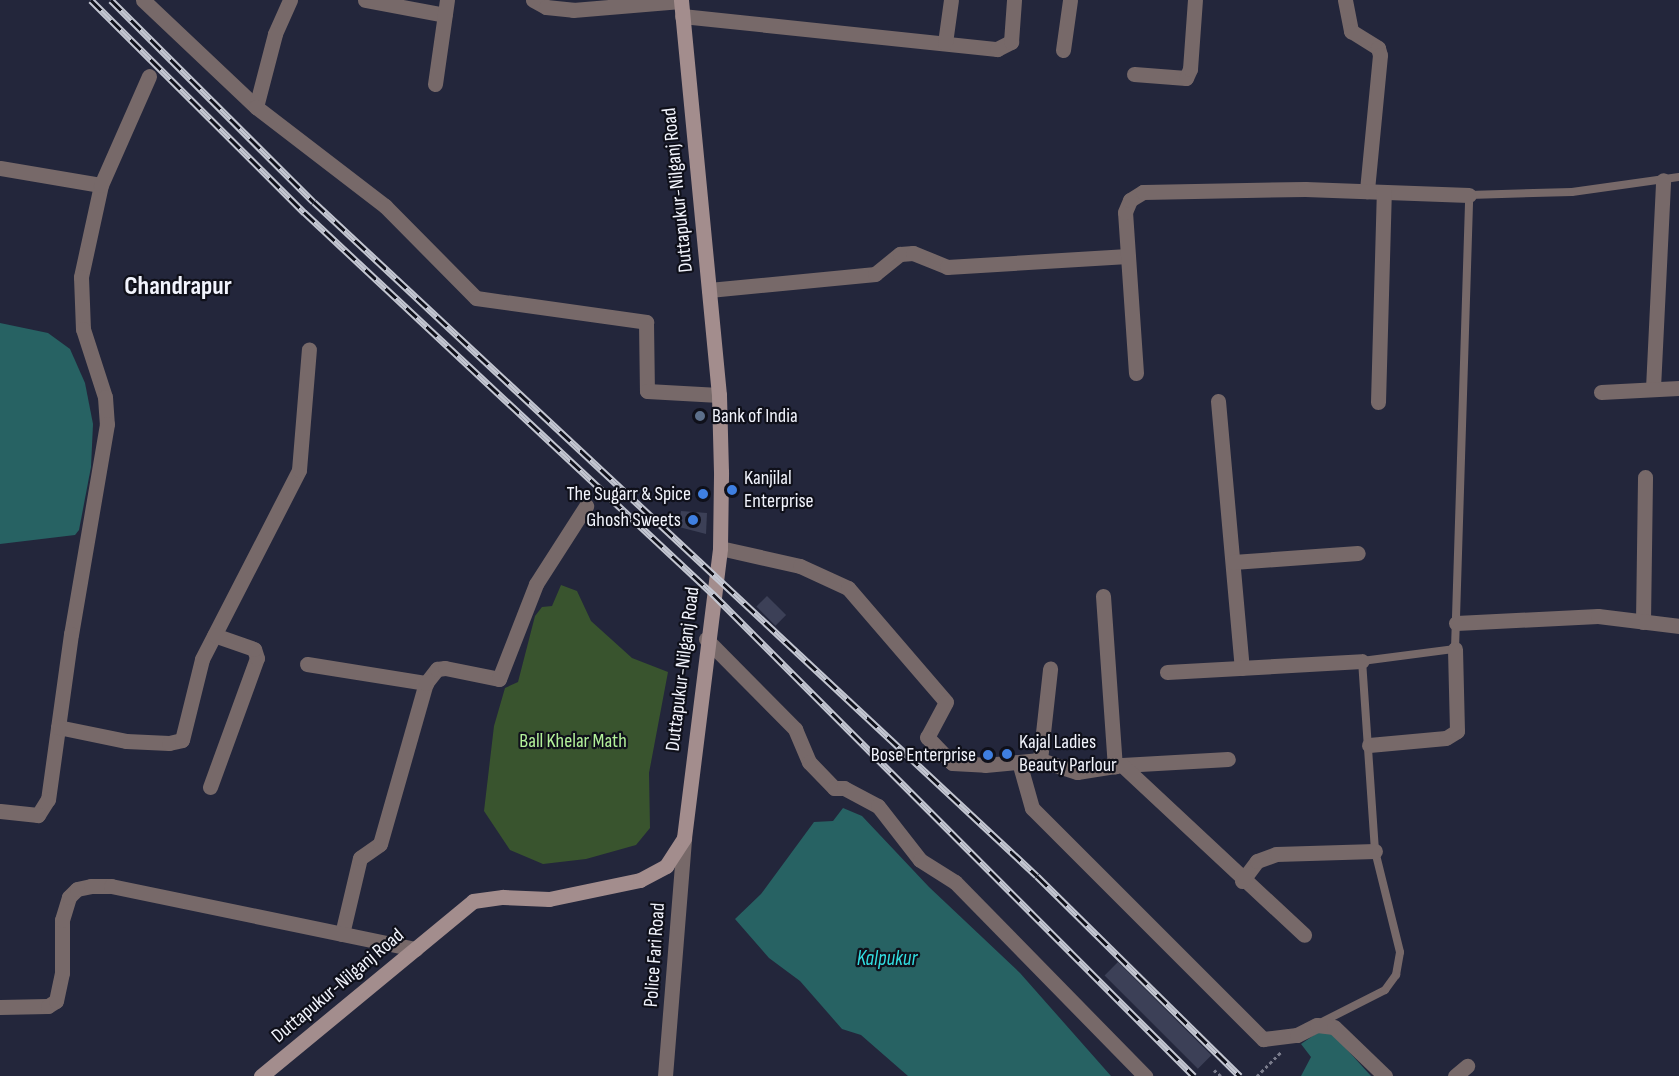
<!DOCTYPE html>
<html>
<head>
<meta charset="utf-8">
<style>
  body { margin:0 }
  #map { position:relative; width:1679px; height:1076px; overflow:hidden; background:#23263b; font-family:"Sofia Sans Condensed",sans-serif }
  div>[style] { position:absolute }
  .green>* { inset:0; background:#39542e }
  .water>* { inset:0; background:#276263 }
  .building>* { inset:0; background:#3c4057; transform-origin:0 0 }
  .path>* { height:3px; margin-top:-1.5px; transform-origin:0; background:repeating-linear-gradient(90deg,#7a7c8c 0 3px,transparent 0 6px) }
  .service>* { height:8px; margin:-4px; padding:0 4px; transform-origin:4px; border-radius:4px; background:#776969 }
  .minor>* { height:15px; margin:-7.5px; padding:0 7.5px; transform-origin:7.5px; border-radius:7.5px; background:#776969 }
  .secondary>* { height:15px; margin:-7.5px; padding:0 7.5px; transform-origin:7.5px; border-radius:7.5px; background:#a38d8d }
  .rail>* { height:7px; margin-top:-3.5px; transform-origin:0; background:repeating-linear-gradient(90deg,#0f101a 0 14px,#c3c6d1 0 28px); box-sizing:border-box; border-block:2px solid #c3c6d1 }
  .dots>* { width:16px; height:16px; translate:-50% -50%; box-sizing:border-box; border:3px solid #0f101a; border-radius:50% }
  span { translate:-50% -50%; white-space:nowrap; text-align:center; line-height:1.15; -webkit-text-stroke:4.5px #0f101a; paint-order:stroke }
  .street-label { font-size:20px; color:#f2f4fd }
  .poi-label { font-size:20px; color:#f2f4fd }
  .left { translate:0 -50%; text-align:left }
  .right { translate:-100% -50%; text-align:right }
  .park-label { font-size:20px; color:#b3f19a }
  .water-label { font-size:21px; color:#32dee1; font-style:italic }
  .district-label { font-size:26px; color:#f2f4fd; font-weight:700 }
</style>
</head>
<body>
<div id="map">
  <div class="green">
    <i style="clip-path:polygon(561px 585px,577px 591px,591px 621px,632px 658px,668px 672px,649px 773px,650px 828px,636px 845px,586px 859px,543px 864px,510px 850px,484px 811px,494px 726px,505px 688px,518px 682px,535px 616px,542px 607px,552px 606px)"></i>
  </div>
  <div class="water">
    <i style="clip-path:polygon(0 323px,48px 333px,70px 349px,85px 383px,93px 424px,91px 467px,79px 530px,75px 535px,0 544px)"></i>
    <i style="clip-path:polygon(843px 808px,862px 816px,929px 887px,1020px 973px,1111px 1076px,908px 1076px,861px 1035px,842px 1029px,800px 981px,769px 958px,735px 919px,761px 894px,814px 822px,833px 821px)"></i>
    <i style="clip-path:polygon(1317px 1033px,1332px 1033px,1371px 1076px,1301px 1076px,1311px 1057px,1301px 1044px)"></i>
  </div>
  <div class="building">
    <i style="clip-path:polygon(681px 511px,707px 513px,706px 534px,679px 527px)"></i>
    <i style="left:767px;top:596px;width:27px;height:15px;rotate:45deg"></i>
    <i style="left:1118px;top:962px;width:132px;height:19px;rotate:45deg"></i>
  </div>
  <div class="path">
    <i style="left:1214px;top:1070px;width:9px;rotate:41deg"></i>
    <i style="left:1257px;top:1076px;width:34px;rotate:-45deg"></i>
  </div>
  <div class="service">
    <i style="left:1320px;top:1023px;width:73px;rotate:-26.9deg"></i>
    <i style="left:1385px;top:990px;width:19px;rotate:-54deg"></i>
    <i style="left:1396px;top:975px;width:23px;rotate:-80deg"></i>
    <i style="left:1400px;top:952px;width:104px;rotate:-103.9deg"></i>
    <i style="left:1375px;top:851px;width:190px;rotate:-93.9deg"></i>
    <i style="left:1362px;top:661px;width:94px;rotate:-7.4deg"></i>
    <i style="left:1455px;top:649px;width:454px;rotate:-88.2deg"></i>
    <i style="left:1469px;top:195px;width:103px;rotate:-1.7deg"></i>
    <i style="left:1572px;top:192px;width:108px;rotate:-8deg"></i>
  </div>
  <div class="minor">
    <i style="left:143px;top:0;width:156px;rotate:43.4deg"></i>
    <i style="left:290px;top:0;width:37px;rotate:114deg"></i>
    <i style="left:275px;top:34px;width:75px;rotate:104.6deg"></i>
    <i style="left:256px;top:107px;width:163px;rotate:37.5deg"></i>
    <i style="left:385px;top:206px;width:129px;rotate:45.3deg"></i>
    <i style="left:476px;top:298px;width:172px;rotate:8deg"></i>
    <i style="left:646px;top:322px;width:69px;rotate:89.2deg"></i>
    <i style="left:647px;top:391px;width:72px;rotate:3.2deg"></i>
    <i style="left:365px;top:0;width:81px;rotate:10.6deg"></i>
    <i style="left:533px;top:0;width:15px;rotate:28deg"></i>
    <i style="left:546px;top:7px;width:27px;rotate:6deg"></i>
    <i style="left:573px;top:10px;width:108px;rotate:-4.8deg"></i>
    <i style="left:1345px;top:0;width:32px;rotate:79deg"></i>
    <i style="left:1351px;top:31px;width:32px;rotate:32deg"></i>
    <i style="left:1378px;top:48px;width:7px;rotate:74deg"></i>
    <i style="left:1380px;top:55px;width:137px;rotate:95.5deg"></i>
    <i style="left:682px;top:16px;width:317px;rotate:6deg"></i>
    <i style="left:997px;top:49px;width:16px;rotate:-27deg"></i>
    <i style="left:1011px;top:42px;width:42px;rotate:-85.9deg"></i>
    <i style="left:945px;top:43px;width:43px;rotate:-82.1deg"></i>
    <i style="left:1063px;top:50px;width:50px;rotate:-82deg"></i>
    <i style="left:1134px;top:74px;width:52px;rotate:4.4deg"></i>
    <i style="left:1186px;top:78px;width:10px;rotate:-66deg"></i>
    <i style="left:1190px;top:69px;width:69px;rotate:-85.9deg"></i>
    <i style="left:435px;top:84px;width:85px;rotate:-81.9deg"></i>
    <i style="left:0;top:168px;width:102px;rotate:9.6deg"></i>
    <i style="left:101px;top:185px;width:94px;rotate:102.3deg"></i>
    <i style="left:81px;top:277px;width:52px;rotate:87.8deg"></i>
    <i style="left:83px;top:329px;width:71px;rotate:72.1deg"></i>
    <i style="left:105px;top:397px;width:27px;rotate:86deg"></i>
    <i style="left:107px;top:424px;width:213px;rotate:99.7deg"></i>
    <i style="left:71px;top:634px;width:167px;rotate:97.9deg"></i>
    <i style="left:48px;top:799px;width:19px;rotate:122deg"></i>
    <i style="left:38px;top:815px;width:38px;rotate:-174deg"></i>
    <i style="left:101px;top:185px;width:119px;rotate:-66.2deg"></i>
    <i style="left:709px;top:290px;width:167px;rotate:-5.5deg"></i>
    <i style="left:875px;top:274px;width:32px;rotate:-39deg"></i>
    <i style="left:900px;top:254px;width:13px;rotate:-4deg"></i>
    <i style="left:913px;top:253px;width:37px;rotate:22deg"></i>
    <i style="left:947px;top:267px;width:181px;rotate:-3.5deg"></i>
    <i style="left:1136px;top:373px;width:161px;rotate:-93.9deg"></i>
    <i style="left:1125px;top:212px;width:13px;rotate:-67deg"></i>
    <i style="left:1130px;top:200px;width:15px;rotate:-32deg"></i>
    <i style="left:1143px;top:192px;width:162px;rotate:-1.1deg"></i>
    <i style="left:1305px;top:189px;width:164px;rotate:2.1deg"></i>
    <i style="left:1653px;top:388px;width:208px;rotate:-87.2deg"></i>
    <i style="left:1601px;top:392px;width:78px;rotate:-2.9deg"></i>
    <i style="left:1218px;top:401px;width:268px;rotate:84.9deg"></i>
    <i style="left:1378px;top:402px;width:210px;rotate:-88.4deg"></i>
    <i style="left:720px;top:548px;width:82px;rotate:12.7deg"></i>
    <i style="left:800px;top:566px;width:53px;rotate:24.6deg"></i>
    <i style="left:848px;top:588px;width:150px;rotate:49.3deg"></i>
    <i style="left:946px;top:702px;width:40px;rotate:118deg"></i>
    <i style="left:927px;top:737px;width:36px;rotate:46deg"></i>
    <i style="left:952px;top:763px;width:33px;rotate:3deg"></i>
    <i style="left:985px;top:765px;width:55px;rotate:-5.2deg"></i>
    <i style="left:1040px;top:760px;width:39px;rotate:18deg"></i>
    <i style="left:1077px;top:772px;width:46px;rotate:-8.8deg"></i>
    <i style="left:1122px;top:765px;width:106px;rotate:-3.2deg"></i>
    <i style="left:1233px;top:562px;width:125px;rotate:-4.1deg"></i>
    <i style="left:1103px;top:596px;width:171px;rotate:86deg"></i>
    <i style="left:1643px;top:622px;width:145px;rotate:-89.2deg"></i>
    <i style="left:1456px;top:623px;width:142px;rotate:-2.8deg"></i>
    <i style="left:1598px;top:616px;width:82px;rotate:7deg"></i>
    <i style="left:706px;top:639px;width:127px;rotate:45.3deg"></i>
    <i style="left:795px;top:729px;width:36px;rotate:67deg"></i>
    <i style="left:809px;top:762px;width:36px;rotate:46deg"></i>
    <i style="left:834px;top:788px;width:10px"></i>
    <i style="left:844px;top:788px;width:38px;rotate:28deg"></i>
    <i style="left:878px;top:806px;width:68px;rotate:52.1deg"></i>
    <i style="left:920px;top:860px;width:41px;rotate:32.2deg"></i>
    <i style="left:955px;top:882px;width:272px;rotate:45.6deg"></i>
    <i style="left:307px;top:664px;width:121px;rotate:9.1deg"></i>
    <i style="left:1167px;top:672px;width:195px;rotate:-3.2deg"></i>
    <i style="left:58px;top:727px;width:69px;rotate:11.6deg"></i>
    <i style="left:126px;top:741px;width:43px;rotate:2.7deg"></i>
    <i style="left:169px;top:743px;width:13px;rotate:-13deg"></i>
    <i style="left:182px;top:740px;width:83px;rotate:-76.1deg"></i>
    <i style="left:202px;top:659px;width:212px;rotate:-62.8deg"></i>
    <i style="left:299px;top:470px;width:121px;rotate:-85.3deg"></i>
    <i style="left:1369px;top:745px;width:77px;rotate:-5.2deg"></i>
    <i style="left:1446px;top:738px;width:13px;rotate:-32deg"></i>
    <i style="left:1457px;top:731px;width:82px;rotate:-91.4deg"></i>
    <i style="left:1040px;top:760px;width:92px;rotate:-83.7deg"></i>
    <i style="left:1019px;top:762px;width:48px;rotate:74.2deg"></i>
    <i style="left:1032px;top:808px;width:327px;rotate:45deg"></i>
    <i style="left:1263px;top:1039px;width:34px;rotate:-7deg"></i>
    <i style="left:1297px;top:1035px;width:22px;rotate:-27deg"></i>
    <i style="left:1317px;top:1025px;width:17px;rotate:7deg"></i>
    <i style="left:1334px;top:1027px;width:71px;rotate:43.9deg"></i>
    <i style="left:1122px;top:765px;width:249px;rotate:43deg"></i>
    <i style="left:210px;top:787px;width:137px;rotate:-70deg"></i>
    <i style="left:257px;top:658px;width:9px;rotate:-108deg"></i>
    <i style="left:254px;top:649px;width:42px;rotate:-160.7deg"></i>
    <i style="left:1242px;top:881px;width:25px;rotate:-53deg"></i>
    <i style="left:1257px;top:861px;width:20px;rotate:-20deg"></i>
    <i style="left:1276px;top:854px;width:99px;rotate:-1.7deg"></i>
    <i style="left:342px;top:934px;width:78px;rotate:-76.7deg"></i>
    <i style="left:360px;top:858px;width:24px;rotate:-35deg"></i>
    <i style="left:380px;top:844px;width:167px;rotate:-74.1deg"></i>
    <i style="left:426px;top:683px;width:18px;rotate:-52deg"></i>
    <i style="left:437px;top:669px;width:8px;rotate:-7deg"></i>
    <i style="left:445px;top:668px;width:55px;rotate:11.5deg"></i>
    <i style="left:499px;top:679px;width:102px;rotate:-68.7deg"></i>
    <i style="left:536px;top:584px;width:93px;rotate:-57.3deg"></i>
    <i style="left:0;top:1007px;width:48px;rotate:-1.2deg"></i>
    <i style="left:48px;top:1006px;width:9px;rotate:-32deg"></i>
    <i style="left:56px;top:1001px;width:29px;rotate:-78deg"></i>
    <i style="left:62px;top:973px;width:53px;rotate:-90deg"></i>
    <i style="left:62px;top:920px;width:24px;rotate:-73deg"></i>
    <i style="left:69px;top:897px;width:11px;rotate:-45deg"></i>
    <i style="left:77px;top:889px;width:14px;rotate:-12deg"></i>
    <i style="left:91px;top:886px;width:20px"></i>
    <i style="left:111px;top:886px;width:311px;rotate:11.7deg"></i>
    <i style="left:665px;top:1076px;width:239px;rotate:-85.4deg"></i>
    <i style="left:1455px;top:1076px;width:16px;rotate:-40deg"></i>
  </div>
  <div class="secondary">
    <i style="left:261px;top:1076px;width:275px;rotate:-39.5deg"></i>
    <i style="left:473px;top:901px;width:30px;rotate:-8deg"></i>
    <i style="left:503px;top:897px;width:46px;rotate:2.5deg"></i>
    <i style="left:549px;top:899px;width:93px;rotate:-11.8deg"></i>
    <i style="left:640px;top:880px;width:30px;rotate:-28deg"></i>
    <i style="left:666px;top:866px;width:33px;rotate:-57deg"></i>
    <i style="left:684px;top:838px;width:292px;rotate:-82.9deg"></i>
    <i style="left:720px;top:548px;width:76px;rotate:-89.2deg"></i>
    <i style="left:721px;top:472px;width:77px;rotate:-91.5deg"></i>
    <i style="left:719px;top:395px;width:397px;rotate:-95.5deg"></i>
  </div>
  <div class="rail">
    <i style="left:91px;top:0;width:301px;rotate:44.9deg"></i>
    <i style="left:304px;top:212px;width:560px;rotate:43.05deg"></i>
    <i style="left:713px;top:594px;width:681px;rotate:45.06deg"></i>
    <i style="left:111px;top:0;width:286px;rotate:44.9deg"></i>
    <i style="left:314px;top:202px;width:988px;rotate:42.99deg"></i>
    <i style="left:1037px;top:876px;width:285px;rotate:44.6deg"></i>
  </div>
  <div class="dots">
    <i style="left:700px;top:416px;background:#5c6f8a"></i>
    <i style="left:732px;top:490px;background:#3f7fe0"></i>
    <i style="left:703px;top:494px;background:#3f7fe0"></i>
    <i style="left:693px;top:520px;background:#3f7fe0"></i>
    <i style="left:1007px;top:754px;background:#3f7fe0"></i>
    <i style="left:988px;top:755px;background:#3f7fe0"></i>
  </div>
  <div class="street-label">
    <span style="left:678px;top:190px;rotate:-96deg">Duttapukur-Nilganj Road</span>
    <span style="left:683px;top:669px;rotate:-83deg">Duttapukur-Nilganj Road</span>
    <span style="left:655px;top:955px;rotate:-86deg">Police Fari Road</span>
    <span style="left:338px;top:986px;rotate:-40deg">Duttapukur-Nilganj Road</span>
  </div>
  <div class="poi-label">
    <span class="left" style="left:712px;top:416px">Bank of India</span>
    <span class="left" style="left:744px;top:490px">Kanjilal<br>Enterprise</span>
    <span class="right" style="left:691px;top:494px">The Sugarr &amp; Spice</span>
    <span class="right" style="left:681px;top:520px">Ghosh Sweets</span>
    <span class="left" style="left:1019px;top:754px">Kajal Ladies<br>Beauty Parlour</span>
    <span class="right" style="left:976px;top:755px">Bose Enterprise</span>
  </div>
  <div class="park-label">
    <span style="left:573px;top:741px">Ball Khelar Math</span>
  </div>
  <div class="water-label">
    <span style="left:887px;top:959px">Kalpukur</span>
  </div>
  <div class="district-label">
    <span style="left:178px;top:287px">Chandrapur</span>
  </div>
</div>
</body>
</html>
